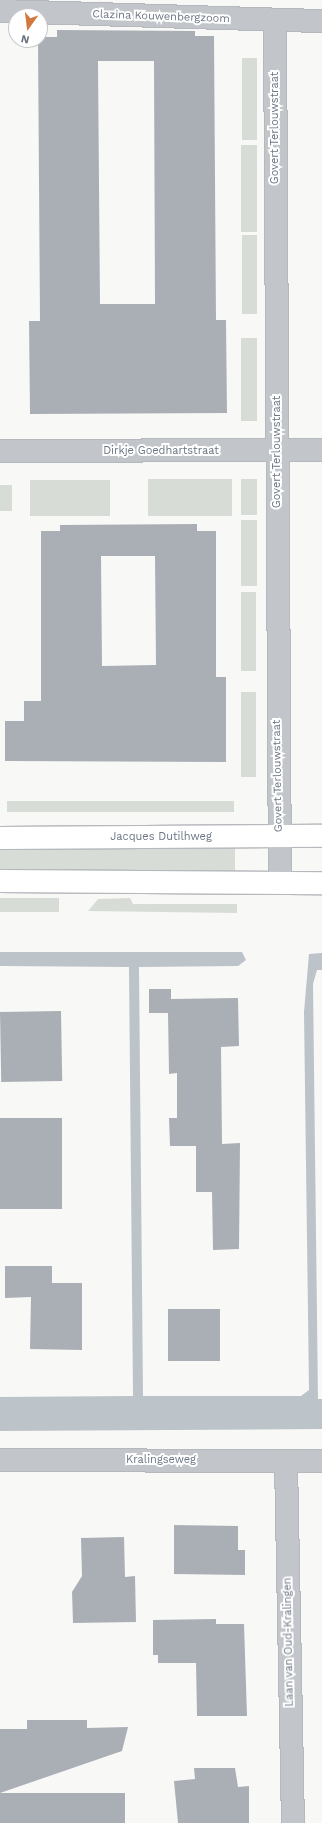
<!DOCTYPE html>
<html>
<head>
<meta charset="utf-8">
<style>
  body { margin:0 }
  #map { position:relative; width:322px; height:1823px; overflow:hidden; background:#f8f8f6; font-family:"Work Sans",sans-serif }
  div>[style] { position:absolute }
  .green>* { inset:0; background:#d7ddd6; transform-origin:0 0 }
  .water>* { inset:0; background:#bcc3c9 }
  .building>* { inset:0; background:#aaafb6; transform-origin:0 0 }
  .roads { filter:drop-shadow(1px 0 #b5b8bd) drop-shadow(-1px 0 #b5b8bd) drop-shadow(0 1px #b5b8bd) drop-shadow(0 -1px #b5b8bd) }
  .street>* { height:22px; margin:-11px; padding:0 11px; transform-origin:11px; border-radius:11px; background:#c2c5c9 }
  .secondary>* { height:22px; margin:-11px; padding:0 11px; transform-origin:11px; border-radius:11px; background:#fff }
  span { translate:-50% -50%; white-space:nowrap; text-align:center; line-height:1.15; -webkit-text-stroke:4px #fff; paint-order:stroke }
  .street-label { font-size:11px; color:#6b7584 }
  .north { position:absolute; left:8px; top:8px; width:40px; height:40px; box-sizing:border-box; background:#fff; border:1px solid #c4c8ce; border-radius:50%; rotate:194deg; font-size:11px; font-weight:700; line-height:16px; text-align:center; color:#6b7584 }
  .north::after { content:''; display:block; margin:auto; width:14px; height:18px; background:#d0783e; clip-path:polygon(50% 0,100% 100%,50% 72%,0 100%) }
</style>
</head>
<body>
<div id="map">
  <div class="green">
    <i style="left:242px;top:58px;width:15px;height:82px"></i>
    <i style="left:241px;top:145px;width:16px;height:87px"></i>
    <i style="left:242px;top:235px;width:15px;height:79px"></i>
    <i style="left:241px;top:338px;width:16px;height:83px"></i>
    <i style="left:148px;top:479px;width:84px;height:37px"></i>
    <i style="left:241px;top:479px;width:16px;height:36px"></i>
    <i style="left:30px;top:480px;width:80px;height:36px"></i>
    <i style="left:0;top:485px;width:12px;height:26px"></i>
    <i style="left:241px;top:520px;width:16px;height:66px"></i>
    <i style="left:241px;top:592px;width:15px;height:79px"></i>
    <i style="left:241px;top:692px;width:15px;height:85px"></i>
    <i style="left:7px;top:801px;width:227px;height:11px"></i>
    <i style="left:0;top:848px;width:235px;height:25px"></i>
    <i style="left:0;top:898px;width:59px;height:14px"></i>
    <i style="clip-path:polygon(130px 898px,133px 904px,237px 904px,237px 913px,88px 911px,98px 899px)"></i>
  </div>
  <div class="water">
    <i style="clip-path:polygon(0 952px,242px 952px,246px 960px,238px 966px,139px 967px,143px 1396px,301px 1396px,309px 1390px,304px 1012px,309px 954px,322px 953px,322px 970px,317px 970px,313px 984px,318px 1399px,322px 1399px,322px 1429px,0 1431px,0 1397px,133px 1396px,129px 967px,0 966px)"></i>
  </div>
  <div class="building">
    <i style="clip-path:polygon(evenodd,57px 30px,195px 31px,195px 36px,214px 36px,216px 320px,226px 320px,227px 413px,30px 414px,29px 321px,40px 321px,38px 40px,40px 37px,57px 37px,57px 30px,98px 61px,154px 61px,155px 304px,100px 304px,98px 61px)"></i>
    <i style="clip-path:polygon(evenodd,197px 524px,197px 531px,216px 531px,216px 677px,226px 677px,226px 762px,5px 761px,5px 721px,24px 721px,24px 701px,41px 701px,41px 531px,60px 531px,60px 525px,197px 524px,101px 556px,155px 556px,156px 665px,102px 666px,101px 556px)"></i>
    <i style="clip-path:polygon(149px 989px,171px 989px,171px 999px,238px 998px,239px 1046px,221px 1047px,222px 1144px,240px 1143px,239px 1249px,213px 1250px,212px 1192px,196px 1192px,196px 1146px,170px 1146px,169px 1118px,177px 1118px,177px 1073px,169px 1074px,168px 1013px,149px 1013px)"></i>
    <i style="left:61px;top:1011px;width:70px;height:61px;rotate:89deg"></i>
    <i style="left:0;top:1118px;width:62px;height:91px"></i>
    <i style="clip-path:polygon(5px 1266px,52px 1266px,52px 1283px,82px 1283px,82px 1350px,30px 1349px,31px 1297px,5px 1298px)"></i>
    <i style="left:168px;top:1309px;width:52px;height:52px"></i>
    <i style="clip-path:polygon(174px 1525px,238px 1526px,238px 1550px,245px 1550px,245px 1575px,174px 1574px)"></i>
    <i style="clip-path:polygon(124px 1537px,125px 1577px,135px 1576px,136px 1622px,73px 1623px,72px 1592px,82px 1576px,81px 1538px)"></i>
    <i style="clip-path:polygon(216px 1619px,216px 1624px,244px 1624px,247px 1716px,197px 1716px,196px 1663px,158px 1663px,158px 1655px,153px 1655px,153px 1620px)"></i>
    <i style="clip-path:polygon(27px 1720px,87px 1720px,87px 1728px,128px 1727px,122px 1751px,0 1793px,0 1729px,27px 1729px)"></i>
    <i style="clip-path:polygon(194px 1768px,235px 1768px,238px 1787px,249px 1786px,249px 1823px,178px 1823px,174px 1781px,195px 1779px)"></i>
    <i style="left:125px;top:1793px;width:30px;height:125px;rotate:90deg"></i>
  </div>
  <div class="roads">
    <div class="street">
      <i style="left:0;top:11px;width:322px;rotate:1.8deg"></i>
      <i style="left:275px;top:21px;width:862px;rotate:89.67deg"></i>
      <i style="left:0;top:451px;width:322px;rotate:-0.2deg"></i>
      <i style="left:0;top:1460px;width:322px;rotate:0.2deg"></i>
      <i style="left:286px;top:1461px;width:362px;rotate:88.9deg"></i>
    </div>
    <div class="secondary">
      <i style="left:0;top:838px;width:322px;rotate:-0.4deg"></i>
      <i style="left:0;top:881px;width:322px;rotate:0.4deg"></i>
    </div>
  </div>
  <div class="street-label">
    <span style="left:161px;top:17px;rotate:2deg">Clazina Kouwenbergzoom</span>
    <span style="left:275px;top:128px;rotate:-90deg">Govert Terlouwstraat</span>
    <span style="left:161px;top:451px">Dirkje Goedhartstraat</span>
    <span style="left:277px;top:452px;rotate:-90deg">Govert Terlouwstraat</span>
    <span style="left:278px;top:776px;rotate:-91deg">Govert Terlouwstraat</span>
    <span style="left:161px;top:837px">Jacques Dutilhweg</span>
    <span style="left:161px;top:1460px">Kralingseweg</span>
    <span style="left:289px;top:1642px;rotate:-91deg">Laan van Oud-Kralingen</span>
  </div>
  <div class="north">N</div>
</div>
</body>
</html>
